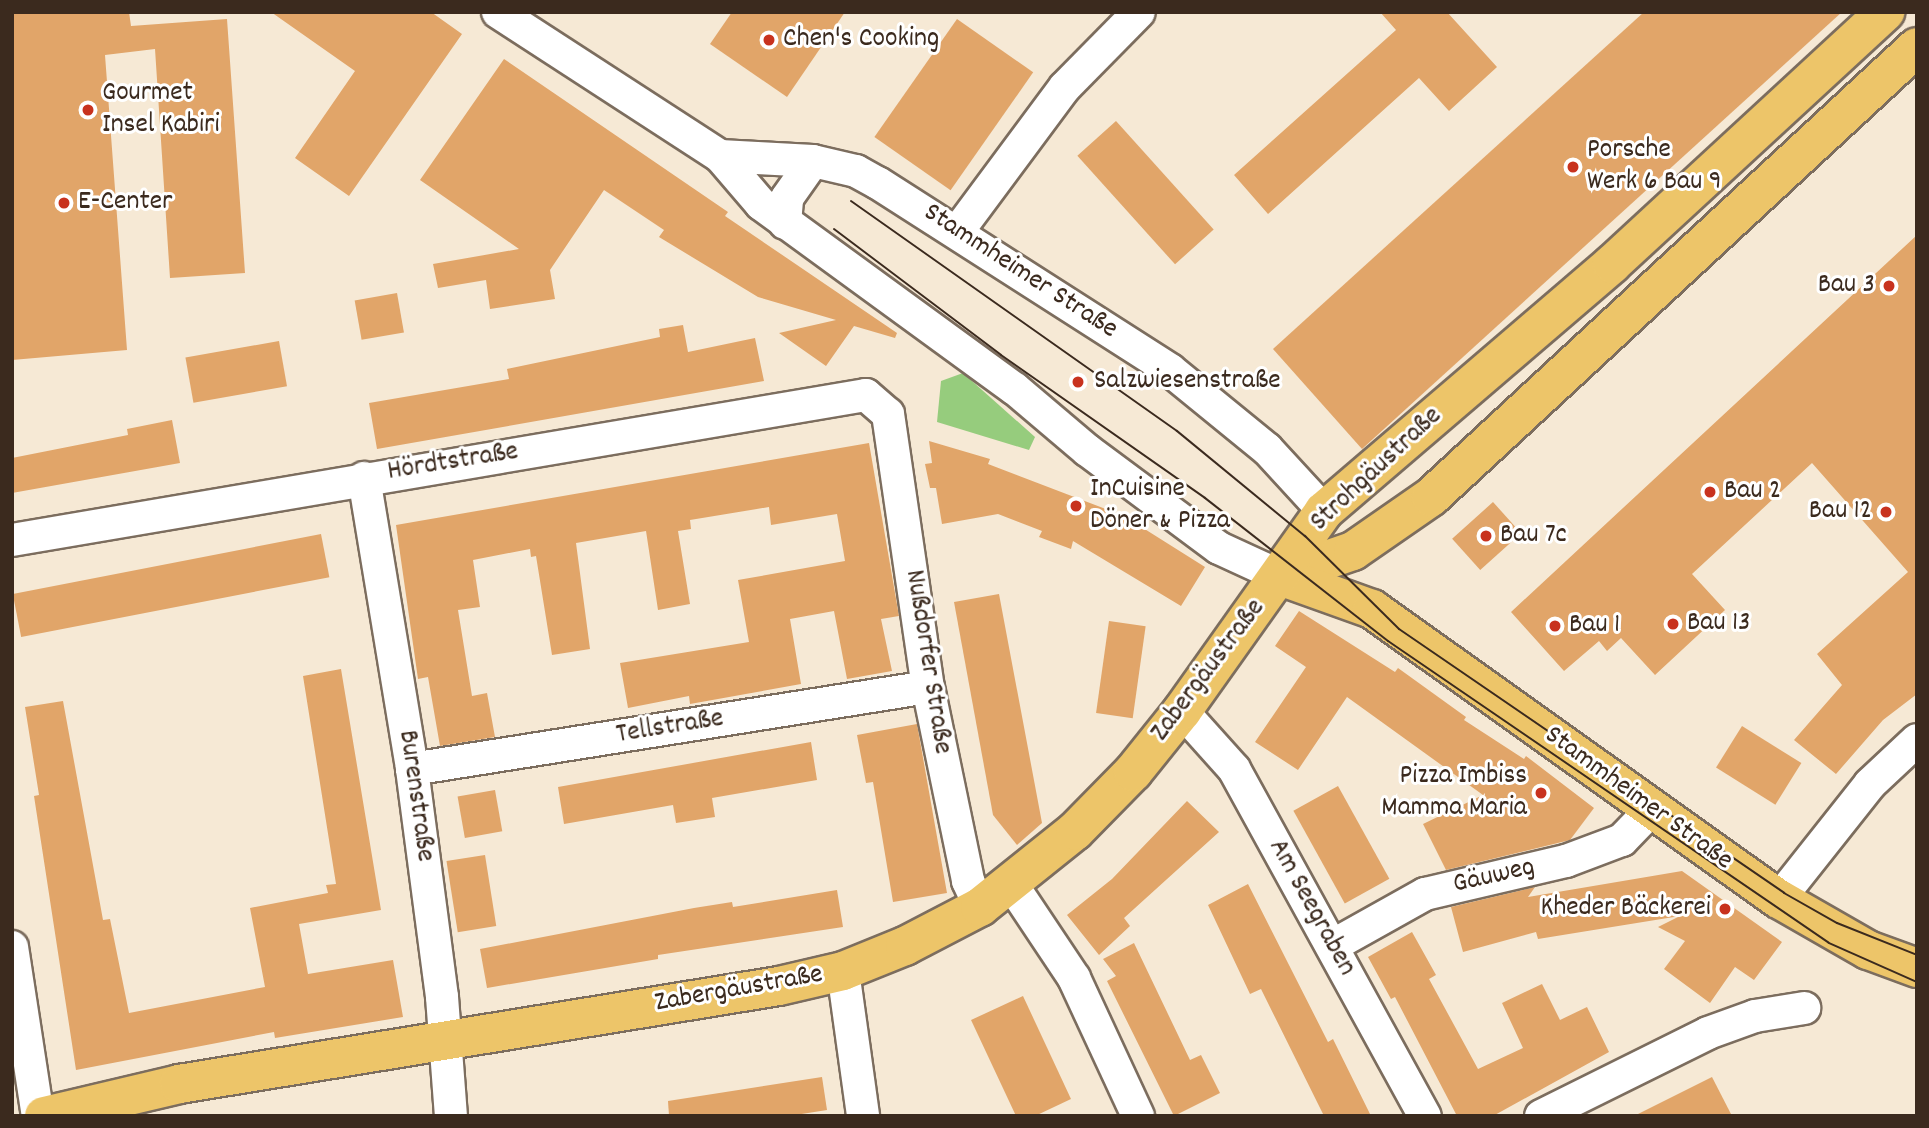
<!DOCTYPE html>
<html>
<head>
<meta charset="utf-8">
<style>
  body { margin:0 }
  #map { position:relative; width:1929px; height:1128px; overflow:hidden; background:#f6e9d5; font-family:Dekko,sans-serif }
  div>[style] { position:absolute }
  .green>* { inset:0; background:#96cc7d }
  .building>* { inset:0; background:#e1a569; transform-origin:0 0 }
  .roads { filter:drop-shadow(2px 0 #7c6d5e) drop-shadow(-2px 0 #7c6d5e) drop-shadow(0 2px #7c6d5e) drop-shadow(0 -2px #7c6d5e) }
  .minor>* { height:32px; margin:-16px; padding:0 16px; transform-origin:16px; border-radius:16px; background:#fff }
  .major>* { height:38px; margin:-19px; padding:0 19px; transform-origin:19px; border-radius:19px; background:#edc569 }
  .tram>* { height:2px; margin:-1px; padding:0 1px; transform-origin:1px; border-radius:1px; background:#3b2a1e }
  .dots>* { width:19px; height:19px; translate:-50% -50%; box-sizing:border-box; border:4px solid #fff; border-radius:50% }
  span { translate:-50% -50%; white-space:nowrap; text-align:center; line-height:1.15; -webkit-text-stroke:6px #fff; paint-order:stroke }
  .poi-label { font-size:28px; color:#3b2a1e }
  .left { translate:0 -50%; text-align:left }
  .right { translate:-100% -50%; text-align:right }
  .street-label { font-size:28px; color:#3b2a1e }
  .frame { position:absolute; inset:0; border:14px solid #3b2a1e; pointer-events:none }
</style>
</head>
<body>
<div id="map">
  <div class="green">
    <i style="clip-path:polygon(963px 373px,1035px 437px,1029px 450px,937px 422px,941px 381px)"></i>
  </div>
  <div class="building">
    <i style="clip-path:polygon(12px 12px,129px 12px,131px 26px,227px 19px,245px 273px,170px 278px,155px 49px,105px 55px,127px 350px,12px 360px)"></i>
    <i style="clip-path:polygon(271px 12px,431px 12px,462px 34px,349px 196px,295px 158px,355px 71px)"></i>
    <i style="clip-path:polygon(732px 12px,845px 12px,787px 97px,710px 44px)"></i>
    <i style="clip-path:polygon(1380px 12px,1447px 12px,1497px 67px,1449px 111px,1419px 78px,1268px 214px,1234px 175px,1396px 30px)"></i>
    <i style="clip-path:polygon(1644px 12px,1842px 12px,1362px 449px,1273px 349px)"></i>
    <i style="left:957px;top:19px;width:93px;height:144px;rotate:35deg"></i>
    <i style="clip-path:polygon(504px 59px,728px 212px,725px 216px,897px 333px,895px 338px,854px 326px,826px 366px,779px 333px,836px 320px,758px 297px,659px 237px,664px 230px,604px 190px,550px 270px,555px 299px,490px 309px,486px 280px,438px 288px,433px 264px,519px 249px,420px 180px)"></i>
    <i style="left:1116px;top:121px;width:146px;height:52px;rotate:48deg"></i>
    <i style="clip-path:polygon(1917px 235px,1917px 694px,1883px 720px,1836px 774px,1794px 740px,1842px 685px,1817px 654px,1908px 572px,1812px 463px,1692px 574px,1725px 610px,1655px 675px,1621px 638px,1607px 651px,1599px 641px,1564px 671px,1511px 612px)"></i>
    <i style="left:397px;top:293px;width:40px;height:43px;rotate:80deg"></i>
    <i style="clip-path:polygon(683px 325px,688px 352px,755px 338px,764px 381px,377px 449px,369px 403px,509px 379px,507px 369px,660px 337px,659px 329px)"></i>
    <i style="left:279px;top:341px;width:46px;height:95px;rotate:80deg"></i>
    <i style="clip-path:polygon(172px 420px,180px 463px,12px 493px,12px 458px,128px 435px,127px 429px)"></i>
    <i style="clip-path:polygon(929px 441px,990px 459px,988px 464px,1124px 516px,1205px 567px,1181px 606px,1073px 541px,1071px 549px,1039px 537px,1042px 531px,998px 514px,942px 524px,936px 488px,930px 488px,925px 464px,932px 463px)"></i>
    <i style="clip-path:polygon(869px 443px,899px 616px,881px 619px,892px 671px,847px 679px,834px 611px,790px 619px,801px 684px,690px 704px,689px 696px,628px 708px,620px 663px,749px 642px,738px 580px,845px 561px,837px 514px,771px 525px,769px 507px,690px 520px,691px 529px,678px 531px,690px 604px,658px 610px,646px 531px,576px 543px,590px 649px,552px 655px,536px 556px,531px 557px,530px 549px,473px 560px,480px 607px,458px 610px,472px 696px,487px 693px,495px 737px,440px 746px,428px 677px,418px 679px,396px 525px)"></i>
    <i style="left:1493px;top:502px;width:42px;height:55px;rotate:48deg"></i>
    <i style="left:321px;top:534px;width:44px;height:314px;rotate:79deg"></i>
    <i style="clip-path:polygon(999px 594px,1042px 823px,1017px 845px,993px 815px,954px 602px)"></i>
    <i style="clip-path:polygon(1299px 611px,1395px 672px,1398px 668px,1466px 717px,1464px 720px,1524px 759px,1526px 756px,1594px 808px,1570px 840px,1446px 870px,1423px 824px,1483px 795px,1347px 697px,1298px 770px,1255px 742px,1306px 667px,1275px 646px)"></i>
    <i style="left:1109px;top:621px;width:37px;height:93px;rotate:8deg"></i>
    <i style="clip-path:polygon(341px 669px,381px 910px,299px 924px,308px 974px,393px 960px,403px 1017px,275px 1038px,274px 1032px,76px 1070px,34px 796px,39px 795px,25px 707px,63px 701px,103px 920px,110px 919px,129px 1013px,265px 987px,250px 908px,328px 893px,326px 885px,336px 884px,303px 676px)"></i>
    <i style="clip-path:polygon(917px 724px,947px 893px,893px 902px,873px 782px,866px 783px,857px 735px)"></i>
    <i style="left:1742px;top:726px;width:70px;height:49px;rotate:32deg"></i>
    <i style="clip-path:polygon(811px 742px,817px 780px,712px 798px,715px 817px,676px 823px,673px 805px,564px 824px,558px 787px)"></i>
    <i style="left:1338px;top:786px;width:106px;height:51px;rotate:61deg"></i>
    <i style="left:495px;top:790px;width:42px;height:38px;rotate:80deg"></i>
    <i style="clip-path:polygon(1187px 801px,1219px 832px,1124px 918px,1130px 926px,1099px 955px,1067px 915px,1112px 879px)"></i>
    <i style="left:485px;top:855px;width:72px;height:39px;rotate:81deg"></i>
    <i style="clip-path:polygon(1682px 871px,1782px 942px,1754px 980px,1735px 967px,1710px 1003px,1664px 969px,1685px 941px,1658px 927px,1680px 916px,1538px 939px,1536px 932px,1463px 952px,1451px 907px,1535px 887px,1528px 897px)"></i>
    <i style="clip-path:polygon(1248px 884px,1328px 1042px,1333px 1039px,1371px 1116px,1324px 1116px,1261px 989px,1250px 994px,1208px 905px)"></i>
    <i style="clip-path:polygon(837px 890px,843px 927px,658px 955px,658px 959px,487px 988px,480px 949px,694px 908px,732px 902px,733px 907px)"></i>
    <i style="clip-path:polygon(1412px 932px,1436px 975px,1429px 979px,1478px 1069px,1523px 1048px,1502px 1003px,1542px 984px,1560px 1020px,1587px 1007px,1609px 1052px,1493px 1116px,1457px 1116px,1395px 997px,1391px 999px,1368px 957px)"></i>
    <i style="clip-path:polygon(1134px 943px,1190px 1060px,1201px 1055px,1220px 1093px,1174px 1116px,1107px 981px,1116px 976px,1103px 959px)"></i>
    <i style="clip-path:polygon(1023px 996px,1071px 1099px,1035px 1116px,1016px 1116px,971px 1020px)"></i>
    <i style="clip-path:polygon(822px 1077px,827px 1110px,789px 1116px,669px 1116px,668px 1101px)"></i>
    <i style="clip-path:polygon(1712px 1077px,1732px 1116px,1634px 1116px)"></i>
  </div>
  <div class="roads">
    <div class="minor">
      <i style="left:498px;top:12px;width:265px;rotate:33deg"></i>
      <i style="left:720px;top:156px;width:63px;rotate:49.5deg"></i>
      <i style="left:761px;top:204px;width:314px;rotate:36.1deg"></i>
      <i style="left:1015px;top:389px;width:94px;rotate:40.3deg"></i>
      <i style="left:1087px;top:450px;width:164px;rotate:36.6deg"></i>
      <i style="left:1219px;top:548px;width:67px;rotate:24.7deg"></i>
      <i style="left:720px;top:156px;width:93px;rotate:3.1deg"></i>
      <i style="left:813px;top:161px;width:44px;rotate:13.1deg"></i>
      <i style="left:856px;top:171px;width:25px;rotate:29deg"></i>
      <i style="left:878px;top:183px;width:347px;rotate:32.6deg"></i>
      <i style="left:1170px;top:370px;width:125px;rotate:39.2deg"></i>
      <i style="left:1267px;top:449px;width:84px;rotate:47.4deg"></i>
      <i style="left:785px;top:223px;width:25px;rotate:-85deg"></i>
      <i style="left:787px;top:198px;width:45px;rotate:-54.9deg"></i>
      <i style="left:958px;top:231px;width:179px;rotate:-53.4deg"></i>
      <i style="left:1065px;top:87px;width:105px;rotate:-45.4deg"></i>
      <i style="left:364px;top:478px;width:295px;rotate:80.6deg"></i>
      <i style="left:412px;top:769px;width:230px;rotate:82.5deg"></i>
      <i style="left:442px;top:997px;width:119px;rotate:85.7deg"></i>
      <i style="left:12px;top:540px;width:866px;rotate:-9.64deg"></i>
      <i style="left:866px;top:395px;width:29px;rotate:41deg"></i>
      <i style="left:888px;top:414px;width:276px;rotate:81.7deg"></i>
      <i style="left:928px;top:687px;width:198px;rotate:78.3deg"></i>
      <i style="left:968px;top:881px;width:29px;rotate:65deg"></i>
      <i style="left:1182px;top:711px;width:78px;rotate:48.1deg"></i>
      <i style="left:1234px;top:769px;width:396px;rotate:61.2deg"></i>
      <i style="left:412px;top:769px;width:522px;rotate:-9.03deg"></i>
      <i style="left:1012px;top:885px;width:112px;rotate:56.3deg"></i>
      <i style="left:1074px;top:978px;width:152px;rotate:65.1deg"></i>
      <i style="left:1779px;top:899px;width:147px;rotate:-51.6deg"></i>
      <i style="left:1870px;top:784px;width:64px;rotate:-43.1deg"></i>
      <i style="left:1332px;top:946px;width:107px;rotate:-29.2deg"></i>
      <i style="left:1425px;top:894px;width:145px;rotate:-13.2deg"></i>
      <i style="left:1566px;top:861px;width:60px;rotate:-20.6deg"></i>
      <i style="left:1622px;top:840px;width:43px;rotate:-45.9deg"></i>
      <i style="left:12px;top:947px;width:171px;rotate:81.3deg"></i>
      <i style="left:843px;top:971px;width:146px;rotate:82.1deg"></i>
      <i style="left:1541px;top:1116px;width:186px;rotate:-26.4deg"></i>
      <i style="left:1708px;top:1033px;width:50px;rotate:-19.9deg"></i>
      <i style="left:1755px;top:1016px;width:50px;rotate:-9.3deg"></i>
    </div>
    <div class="major">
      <i style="left:1280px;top:576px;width:77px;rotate:-18.9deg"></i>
      <i style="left:1353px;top:551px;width:95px;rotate:-34.7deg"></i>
      <i style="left:1431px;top:497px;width:662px;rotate:-42.8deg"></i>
      <i style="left:1280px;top:576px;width:98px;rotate:19.7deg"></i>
      <i style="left:1372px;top:609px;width:500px;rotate:35.5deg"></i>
      <i style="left:1779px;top:899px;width:103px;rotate:29.8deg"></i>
      <i style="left:1868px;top:950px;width:52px;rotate:20.2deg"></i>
      <i style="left:44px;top:1116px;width:139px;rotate:-13.3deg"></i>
      <i style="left:179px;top:1084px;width:608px;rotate:-9.28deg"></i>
      <i style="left:779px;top:986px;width:66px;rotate:-13.2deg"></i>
      <i style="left:843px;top:971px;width:67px;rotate:-22deg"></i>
      <i style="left:905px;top:946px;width:85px;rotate:-27.5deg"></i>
      <i style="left:980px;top:907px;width:122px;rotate:-38.7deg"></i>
      <i style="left:1075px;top:831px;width:83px;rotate:-45.5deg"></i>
      <i style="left:1133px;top:772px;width:78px;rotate:-51.2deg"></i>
      <i style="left:1182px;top:711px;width:245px;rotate:-54.6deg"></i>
      <i style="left:1324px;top:511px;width:379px;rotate:-40.6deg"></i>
      <i style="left:1612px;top:264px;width:372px;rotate:-42.7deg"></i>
    </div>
  </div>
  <div class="tram">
    <i style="left:851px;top:201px;width:399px;rotate:35.2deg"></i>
    <i style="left:1177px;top:431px;width:166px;rotate:39.4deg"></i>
    <i style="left:1305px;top:536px;width:132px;rotate:44.7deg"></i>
    <i style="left:1399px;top:629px;width:467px;rotate:34.4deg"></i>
    <i style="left:1784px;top:893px;width:61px;rotate:29.5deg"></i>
    <i style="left:1837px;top:923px;width:86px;rotate:21.8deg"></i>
    <i style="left:834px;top:229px;width:209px;rotate:37deg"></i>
    <i style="left:1001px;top:355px;width:249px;rotate:35deg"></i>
    <i style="left:1205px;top:498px;width:232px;rotate:38deg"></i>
    <i style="left:1388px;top:641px;width:534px;rotate:34.4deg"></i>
    <i style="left:1829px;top:943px;width:96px;rotate:23.9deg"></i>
  </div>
  <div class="dots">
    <i style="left:769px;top:40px;background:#c8321e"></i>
    <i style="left:88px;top:110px;background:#c8321e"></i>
    <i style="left:1573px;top:167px;background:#c8321e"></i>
    <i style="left:64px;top:203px;background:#c8321e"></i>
    <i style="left:1889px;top:286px;background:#c8321e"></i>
    <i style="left:1078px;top:382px;background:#c8321e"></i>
    <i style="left:1710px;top:492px;background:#c8321e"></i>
    <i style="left:1076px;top:506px;background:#c8321e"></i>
    <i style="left:1886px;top:512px;background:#c8321e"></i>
    <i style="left:1486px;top:536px;background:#c8321e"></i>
    <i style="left:1673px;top:624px;background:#c8321e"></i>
    <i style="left:1555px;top:626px;background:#c8321e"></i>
    <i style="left:1541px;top:793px;background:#c8321e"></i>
    <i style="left:1725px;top:909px;background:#c8321e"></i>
  </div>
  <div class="poi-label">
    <span class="left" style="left:783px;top:40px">Chen's Cooking</span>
    <span class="left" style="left:102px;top:110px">Gourmet<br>Insel Kabiri</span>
    <span class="left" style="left:1587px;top:167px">Porsche<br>Werk 6 Bau 9</span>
    <span class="left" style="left:78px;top:203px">E-Center</span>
    <span class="right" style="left:1875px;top:286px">Bau 3</span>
    <span class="left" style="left:1094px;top:382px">Salzwiesenstraße</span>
    <span class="left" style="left:1090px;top:506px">InCuisine<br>Döner &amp; Pizza</span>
    <span class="left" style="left:1724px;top:492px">Bau 2</span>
    <span class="right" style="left:1872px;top:512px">Bau 12</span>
    <span class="left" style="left:1500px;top:536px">Bau 7c</span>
    <span class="left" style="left:1687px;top:624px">Bau 13</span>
    <span class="left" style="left:1569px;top:626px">Bau 1</span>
    <span class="right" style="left:1527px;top:793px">Pizza Imbiss<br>Mamma Maria</span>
    <span class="right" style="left:1711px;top:909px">Kheder Bäckerei</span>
  </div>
  <div class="street-label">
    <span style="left:1020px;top:272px;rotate:33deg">Stammheimer Straße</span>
    <span style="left:453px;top:463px;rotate:-9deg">Hördtstraße</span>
    <span style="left:1377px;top:470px;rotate:-43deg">Strohgäustraße</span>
    <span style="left:927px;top:662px;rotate:81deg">Nußdorfer Straße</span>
    <span style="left:1209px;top:671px;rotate:-53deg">Zabergäustraße</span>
    <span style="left:670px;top:728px;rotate:-9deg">Tellstraße</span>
    <span style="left:415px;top:796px;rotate:82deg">Burenstraße</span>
    <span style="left:1638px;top:799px;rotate:36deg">Stammheimer Straße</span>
    <span style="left:1494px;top:877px;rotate:-13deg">Gäuweg</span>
    <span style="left:1311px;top:908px;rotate:61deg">Am Seegraben</span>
    <span style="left:739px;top:990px;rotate:-10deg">Zabergäustraße</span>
  </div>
  <div class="frame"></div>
</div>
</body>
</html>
